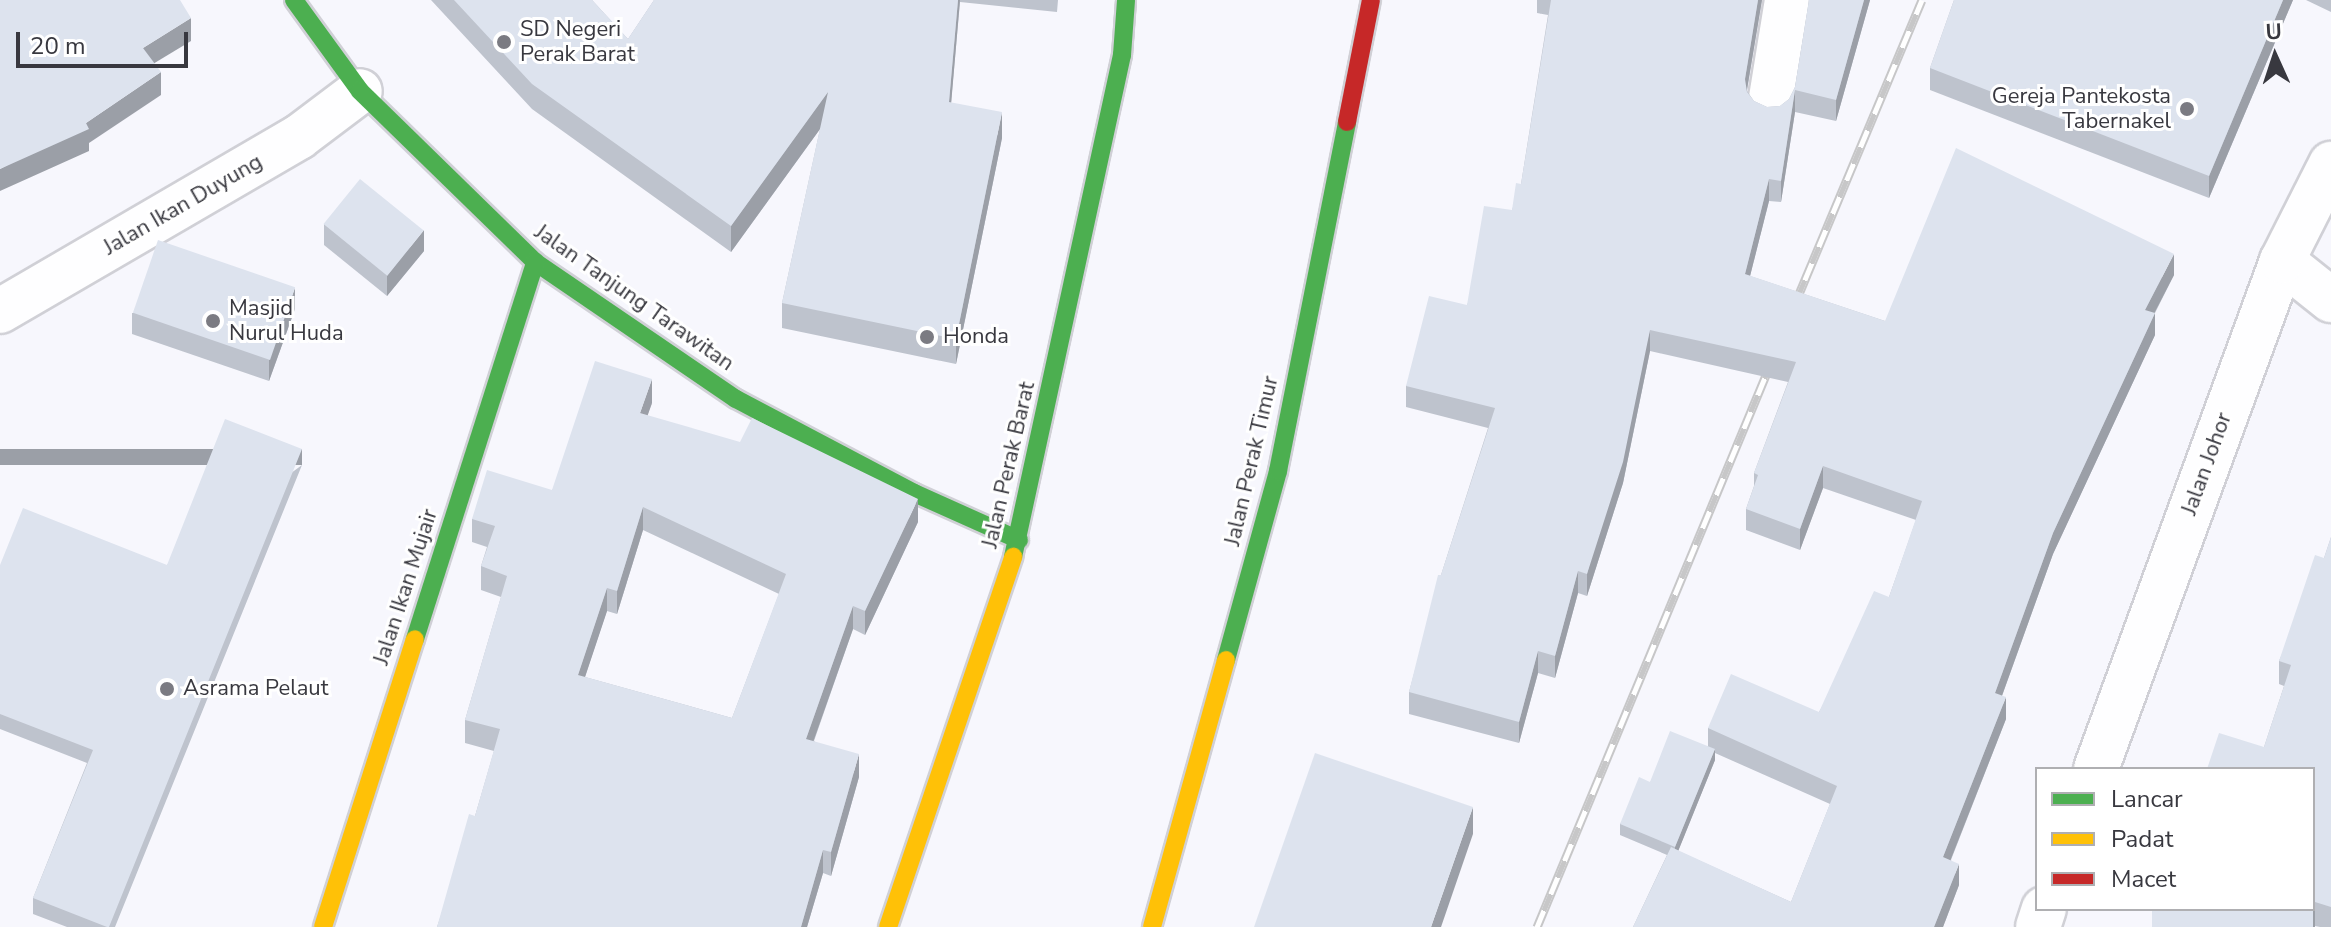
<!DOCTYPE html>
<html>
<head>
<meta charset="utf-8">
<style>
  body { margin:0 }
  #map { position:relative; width:2331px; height:927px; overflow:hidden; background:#f7f7fd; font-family:"Nunito Sans",sans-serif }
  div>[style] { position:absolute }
  .roads { filter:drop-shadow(2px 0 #d0d0d6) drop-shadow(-2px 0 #d0d0d6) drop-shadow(0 2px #d0d0d6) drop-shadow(0 -2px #d0d0d6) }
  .street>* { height:44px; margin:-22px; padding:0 22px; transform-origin:22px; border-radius:22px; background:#fefeff }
  .fast>* { height:18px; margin:-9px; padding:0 9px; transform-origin:9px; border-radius:9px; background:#4caf50 }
  .slow>* { height:18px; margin:-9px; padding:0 9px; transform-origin:9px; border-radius:9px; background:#ffc107 }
  .jam>* { height:18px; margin:-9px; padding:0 9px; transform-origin:9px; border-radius:9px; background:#c62828 }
  .rail>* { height:9px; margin-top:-4.5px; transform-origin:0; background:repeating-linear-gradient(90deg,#fff 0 18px,#c7c7c8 0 36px); box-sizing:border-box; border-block:2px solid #c7c7c8 }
  .wall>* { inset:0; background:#bec3cd }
  .shaded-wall>* { inset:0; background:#9b9fa7; transform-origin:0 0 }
  .building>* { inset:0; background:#dde3ee; transform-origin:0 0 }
  .dots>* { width:22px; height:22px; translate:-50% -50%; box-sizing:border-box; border:4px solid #fff; border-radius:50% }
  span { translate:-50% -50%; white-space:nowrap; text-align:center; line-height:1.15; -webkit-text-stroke:6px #fff; paint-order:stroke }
  .poi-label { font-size:22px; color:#38383f }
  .left { translate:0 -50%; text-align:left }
  .right { translate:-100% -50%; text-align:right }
  .street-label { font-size:22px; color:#38383f }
  .legend { position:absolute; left:2035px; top:767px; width:280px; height:144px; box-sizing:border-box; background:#fff; border:2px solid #afafb2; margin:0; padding:10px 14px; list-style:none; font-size:24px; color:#38383f }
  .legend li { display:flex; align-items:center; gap:16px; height:40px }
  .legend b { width:40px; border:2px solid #afafb2 }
  .north { position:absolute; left:2235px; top:16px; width:80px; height:80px; -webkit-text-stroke:6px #fff; paint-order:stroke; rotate:357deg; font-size:22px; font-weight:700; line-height:32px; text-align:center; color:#38383f }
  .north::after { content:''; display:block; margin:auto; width:28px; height:36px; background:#38383f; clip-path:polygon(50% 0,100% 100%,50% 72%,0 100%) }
  .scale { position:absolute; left:16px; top:32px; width:172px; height:36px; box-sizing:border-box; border:4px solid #38383f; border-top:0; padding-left:10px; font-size:24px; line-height:28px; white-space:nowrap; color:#38383f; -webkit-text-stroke:6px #fff; paint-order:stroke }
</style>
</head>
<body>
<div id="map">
  <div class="roads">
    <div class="street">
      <i style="left:1770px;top:104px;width:105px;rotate:-80.7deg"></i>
      <i style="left:2282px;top:261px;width:63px;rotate:38.5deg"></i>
      <i style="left:0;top:311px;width:346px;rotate:-30.2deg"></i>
      <i style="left:299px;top:137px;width:76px;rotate:-37deg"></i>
      <i style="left:2096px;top:769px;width:541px;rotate:-69.89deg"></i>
      <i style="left:2282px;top:261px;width:109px;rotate:-63.2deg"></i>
      <i style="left:2038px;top:927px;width:19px;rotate:-72deg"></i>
    </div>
    <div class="fast">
      <i style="left:294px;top:0;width:112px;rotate:54deg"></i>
      <i style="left:360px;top:91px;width:245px;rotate:44.3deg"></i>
      <i style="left:535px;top:262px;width:243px;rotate:34.3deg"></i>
      <i style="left:736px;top:399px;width:201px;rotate:27.8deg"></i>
      <i style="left:914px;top:493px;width:115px;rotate:24.1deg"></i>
      <i style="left:1013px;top:557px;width:514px;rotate:-77.75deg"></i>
      <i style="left:1122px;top:55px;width:55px;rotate:-85.8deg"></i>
      <i style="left:415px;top:639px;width:396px;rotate:-72.3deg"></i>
      <i style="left:1226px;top:660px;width:196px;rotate:-74.6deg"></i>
      <i style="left:1278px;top:471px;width:356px;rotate:-78.8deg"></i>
    </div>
    <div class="slow">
      <i style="left:323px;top:927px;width:302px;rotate:-72.3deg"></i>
      <i style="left:888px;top:927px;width:391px;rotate:-71.3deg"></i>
      <i style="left:1152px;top:927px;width:277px;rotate:-74.5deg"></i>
    </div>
    <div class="jam">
      <i style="left:1347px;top:122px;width:124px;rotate:-78.9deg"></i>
    </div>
  </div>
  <div class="rail">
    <i style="left:1791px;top:313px;width:339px;rotate:-67.3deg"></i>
    <i style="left:1537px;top:927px;width:616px;rotate:-67.47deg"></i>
  </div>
  <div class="wall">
    <i style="clip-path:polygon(431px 0,592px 0,628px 39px,654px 0,1058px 0,1057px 12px,960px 2px,951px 103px,1002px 138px,956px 364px,782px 328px,782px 303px,820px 129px,731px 252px,532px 109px)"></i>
    <i style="clip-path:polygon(evenodd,1537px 0,1762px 0,1747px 91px,1754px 101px,1767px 107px,1780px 106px,1789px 99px,1795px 87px,1809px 0,1870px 0,1836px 121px,1795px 112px,1781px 202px,1769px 201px,1750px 276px,1885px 321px,2174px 275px,2155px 313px,2155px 335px,2053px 554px,2002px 696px,2006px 719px,1951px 860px,1959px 885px,1943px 927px,1633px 927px,1667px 855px,1620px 835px,1620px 824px,1650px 782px,1708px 746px,1708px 728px,1819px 712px,1889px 597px,1916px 520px,1823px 488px,1800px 550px,1746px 530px,1746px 509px,1754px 486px,1754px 473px,1788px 382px,1650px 351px,1623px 483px,1587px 596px,1578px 593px,1555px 678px,1538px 673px,1519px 743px,1409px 714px,1409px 692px,1441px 575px,1488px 428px,1406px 407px,1406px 386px,1467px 305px,1512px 210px,1521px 184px,1548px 15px,1537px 13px,1537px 0,1715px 753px,1830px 804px,1791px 902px,1678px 851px,1715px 760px,1715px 753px)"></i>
    <i style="clip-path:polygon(1954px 0,2293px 0,2209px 198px,1930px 90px,1930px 68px)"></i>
    <i style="clip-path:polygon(2306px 0,2331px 0,2331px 12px)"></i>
    <i style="clip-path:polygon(324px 224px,424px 251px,387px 296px,324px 245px)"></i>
    <i style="clip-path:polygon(295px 309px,269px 381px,132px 334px,132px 313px)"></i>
    <i style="clip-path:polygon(evenodd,652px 403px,647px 416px,918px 522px,865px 635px,853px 629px,814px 741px,859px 777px,831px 876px,823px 873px,807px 927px,437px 927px,475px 816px,494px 751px,465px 743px,465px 720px,501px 597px,481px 590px,481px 566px,487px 547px,472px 542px,472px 519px,552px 490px,652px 403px,643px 530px,779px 594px,732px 718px,585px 677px,607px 611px,617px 614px,643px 530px)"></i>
    <i style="clip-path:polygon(302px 465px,115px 927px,67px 927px,33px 914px,33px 898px,87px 763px,0 729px,0 565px,167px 565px)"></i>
    <i style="clip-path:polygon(2331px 537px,2331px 927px,2320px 927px,2315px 926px,2264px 747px,2284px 686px,2279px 684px,2279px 661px,2324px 558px)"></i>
  </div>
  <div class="shaded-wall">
    <i style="clip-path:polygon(958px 0,960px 0,949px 128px,949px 102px)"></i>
    <i style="clip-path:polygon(1758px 0,1762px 0,1745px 101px,1745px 79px)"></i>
    <i style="clip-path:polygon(1864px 0,1870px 0,1836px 121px,1836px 100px)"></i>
    <i style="clip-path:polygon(2283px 0,2293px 0,2209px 198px,2209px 176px)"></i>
    <i style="clip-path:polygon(191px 18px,191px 41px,143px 70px,143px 48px)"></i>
    <i style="clip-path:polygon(161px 72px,161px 95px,89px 143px,89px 151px,0 191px,0 169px,86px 123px)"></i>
    <i style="clip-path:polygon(1795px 90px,1795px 112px,1781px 202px,1781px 181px)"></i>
    <i style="clip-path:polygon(828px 92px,828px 118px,731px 252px,731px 226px)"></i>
    <i style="clip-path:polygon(1002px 112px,1002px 138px,956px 364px,956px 339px)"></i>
    <i style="clip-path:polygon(1769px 179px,1769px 201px,1745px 296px,1745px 274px)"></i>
    <i style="clip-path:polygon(424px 230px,424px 251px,387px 296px,387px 276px)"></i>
    <i style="clip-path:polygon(2174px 254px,2174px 275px,2145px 331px,2145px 310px)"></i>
    <i style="clip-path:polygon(295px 288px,295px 309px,269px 381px,269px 360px)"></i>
    <i style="clip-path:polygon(2155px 313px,2155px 335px,2053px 554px,1995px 715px,1995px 693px,2053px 533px)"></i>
    <i style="clip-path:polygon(1650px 330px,1650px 351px,1623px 483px,1587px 596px,1587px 574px)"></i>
    <i style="clip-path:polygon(652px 379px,652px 403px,640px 437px,640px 413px)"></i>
    <i style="left:302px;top:449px;width:16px;height:515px;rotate:90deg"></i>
    <i style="clip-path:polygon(1823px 466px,1823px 488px,1800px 550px,1800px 529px)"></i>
    <i style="clip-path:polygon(918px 499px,918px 522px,865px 635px,865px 611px)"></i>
    <i style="clip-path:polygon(643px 507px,643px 530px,617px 614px,617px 591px)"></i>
    <i style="clip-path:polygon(1578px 571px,1578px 593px,1555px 678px,1555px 656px)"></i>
    <i style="clip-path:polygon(607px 588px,607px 611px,578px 698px,578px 675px)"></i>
    <i style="clip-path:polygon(853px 606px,853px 629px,806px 762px,806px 739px)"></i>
    <i style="clip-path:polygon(1538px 651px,1538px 673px,1519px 743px,1519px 722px)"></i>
    <i style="clip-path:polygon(2006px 697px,2006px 719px,1943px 879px,1943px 857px)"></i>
    <i style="clip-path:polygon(1715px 749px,1715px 760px,1675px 859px,1675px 847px)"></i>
    <i style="clip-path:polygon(859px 754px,859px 777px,831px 876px,831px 852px)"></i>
    <i style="clip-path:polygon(1473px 807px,1473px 834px,1441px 927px,1431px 927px)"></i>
    <i style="clip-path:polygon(823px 850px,823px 873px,807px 927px,801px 927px)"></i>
    <i style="clip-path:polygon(1959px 864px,1959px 885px,1943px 927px,1934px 927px)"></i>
    <i style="clip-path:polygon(2315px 902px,2315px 927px,2307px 927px)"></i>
  </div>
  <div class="building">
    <i style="clip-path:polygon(0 0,180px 0,191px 18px,143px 48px,161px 72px,86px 123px,89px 129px,0 169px)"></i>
    <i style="clip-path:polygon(454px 0,592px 0,628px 39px,654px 0,958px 0,949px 102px,1002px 112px,956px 339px,782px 303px,828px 92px,731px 226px,532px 84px)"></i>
    <i style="clip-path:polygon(1551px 0,1758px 0,1745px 79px,1747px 92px,1754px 101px,1767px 107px,1780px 106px,1789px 99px,1795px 87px,1809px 0,1864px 0,1836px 100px,1795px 90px,1781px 181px,1769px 179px,1745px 274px,1885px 321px,1956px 148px,2174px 254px,2145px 310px,2155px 313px,2053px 533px,1995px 693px,2006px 697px,1943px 857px,1959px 864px,1934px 927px,1633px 927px,1671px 847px,1791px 902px,1837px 786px,1708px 728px,1731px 674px,1819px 712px,1874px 591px,1889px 597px,1922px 501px,1823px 466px,1800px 529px,1746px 509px,1758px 475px,1754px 473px,1796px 362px,1650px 330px,1623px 462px,1587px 574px,1578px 571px,1555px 656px,1538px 651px,1519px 722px,1409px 692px,1438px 575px,1441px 575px,1495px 408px,1406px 386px,1429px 296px,1467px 305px,1484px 206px,1512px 210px,1516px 183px,1521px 184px)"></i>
    <i style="clip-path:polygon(1954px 0,2283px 0,2209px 176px,1930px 68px)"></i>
    <i style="left:360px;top:179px;width:82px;height:58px;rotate:39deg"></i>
    <i style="left:158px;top:240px;width:145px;height:77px;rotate:19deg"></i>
    <i style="clip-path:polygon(evenodd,595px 361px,652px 379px,640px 413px,740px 442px,752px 418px,918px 499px,865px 611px,853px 606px,806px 739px,859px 754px,831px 852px,823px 850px,801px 927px,437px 927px,469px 814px,475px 816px,500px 729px,465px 720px,507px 576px,481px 566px,495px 526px,472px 519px,487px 470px,552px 490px,595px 361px,643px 507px,786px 574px,732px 718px,578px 675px,607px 588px,617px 591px,643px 507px)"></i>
    <i style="clip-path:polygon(225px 419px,302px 449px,109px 927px,107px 927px,33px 898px,93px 750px,0 714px,0 565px,23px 508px,167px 565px)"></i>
    <i style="clip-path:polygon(2331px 537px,2331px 907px,2315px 902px,2313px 908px,2313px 769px,2207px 769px,2219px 733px,2264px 747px,2291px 665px,2279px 661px,2315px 555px,2324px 558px)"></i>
    <i style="clip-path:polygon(1670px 731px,1715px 749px,1675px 847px,1620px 824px,1639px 777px,1650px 782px)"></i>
    <i style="clip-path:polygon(1315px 753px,1473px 807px,1431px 927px,1254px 927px)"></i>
    <i style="left:2152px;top:909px;width:161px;height:19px"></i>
  </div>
  <div class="dots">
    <i style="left:504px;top:42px;background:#7b7b82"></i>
    <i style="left:2187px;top:109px;background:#7b7b82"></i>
    <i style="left:213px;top:321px;background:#7b7b82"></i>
    <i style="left:927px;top:337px;background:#7b7b82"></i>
    <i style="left:167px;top:689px;background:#7b7b82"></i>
  </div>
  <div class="poi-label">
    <span class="left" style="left:520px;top:42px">SD Negeri<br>Perak Barat</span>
    <span class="right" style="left:2171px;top:109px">Gereja Pantekosta<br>Tabernakel</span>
    <span class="left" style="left:229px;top:321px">Masjid<br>Nurul Huda</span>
    <span class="left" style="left:943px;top:337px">Honda</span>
    <span class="left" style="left:183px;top:689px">Asrama Pelaut</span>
  </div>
  <div class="street-label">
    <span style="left:183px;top:205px;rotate:-30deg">Jalan Ikan Duyung</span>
    <span style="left:634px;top:298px;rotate:35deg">Jalan Tanjung Tarawitan</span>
    <span style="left:1252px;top:461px;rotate:-77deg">Jalan Perak Timur</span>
    <span style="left:2207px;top:464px;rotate:-70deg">Jalan Johor</span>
    <span style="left:1009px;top:465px;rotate:-77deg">Jalan Perak Barat</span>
    <span style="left:406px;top:587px;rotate:-72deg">Jalan Ikan Mujair</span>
  </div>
  <ul class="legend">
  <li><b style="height:10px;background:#4caf50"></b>Lancar</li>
  <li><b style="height:10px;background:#ffc107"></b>Padat</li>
  <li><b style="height:10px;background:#c62828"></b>Macet</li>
  </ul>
  <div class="north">U</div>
  <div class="scale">20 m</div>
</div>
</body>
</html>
